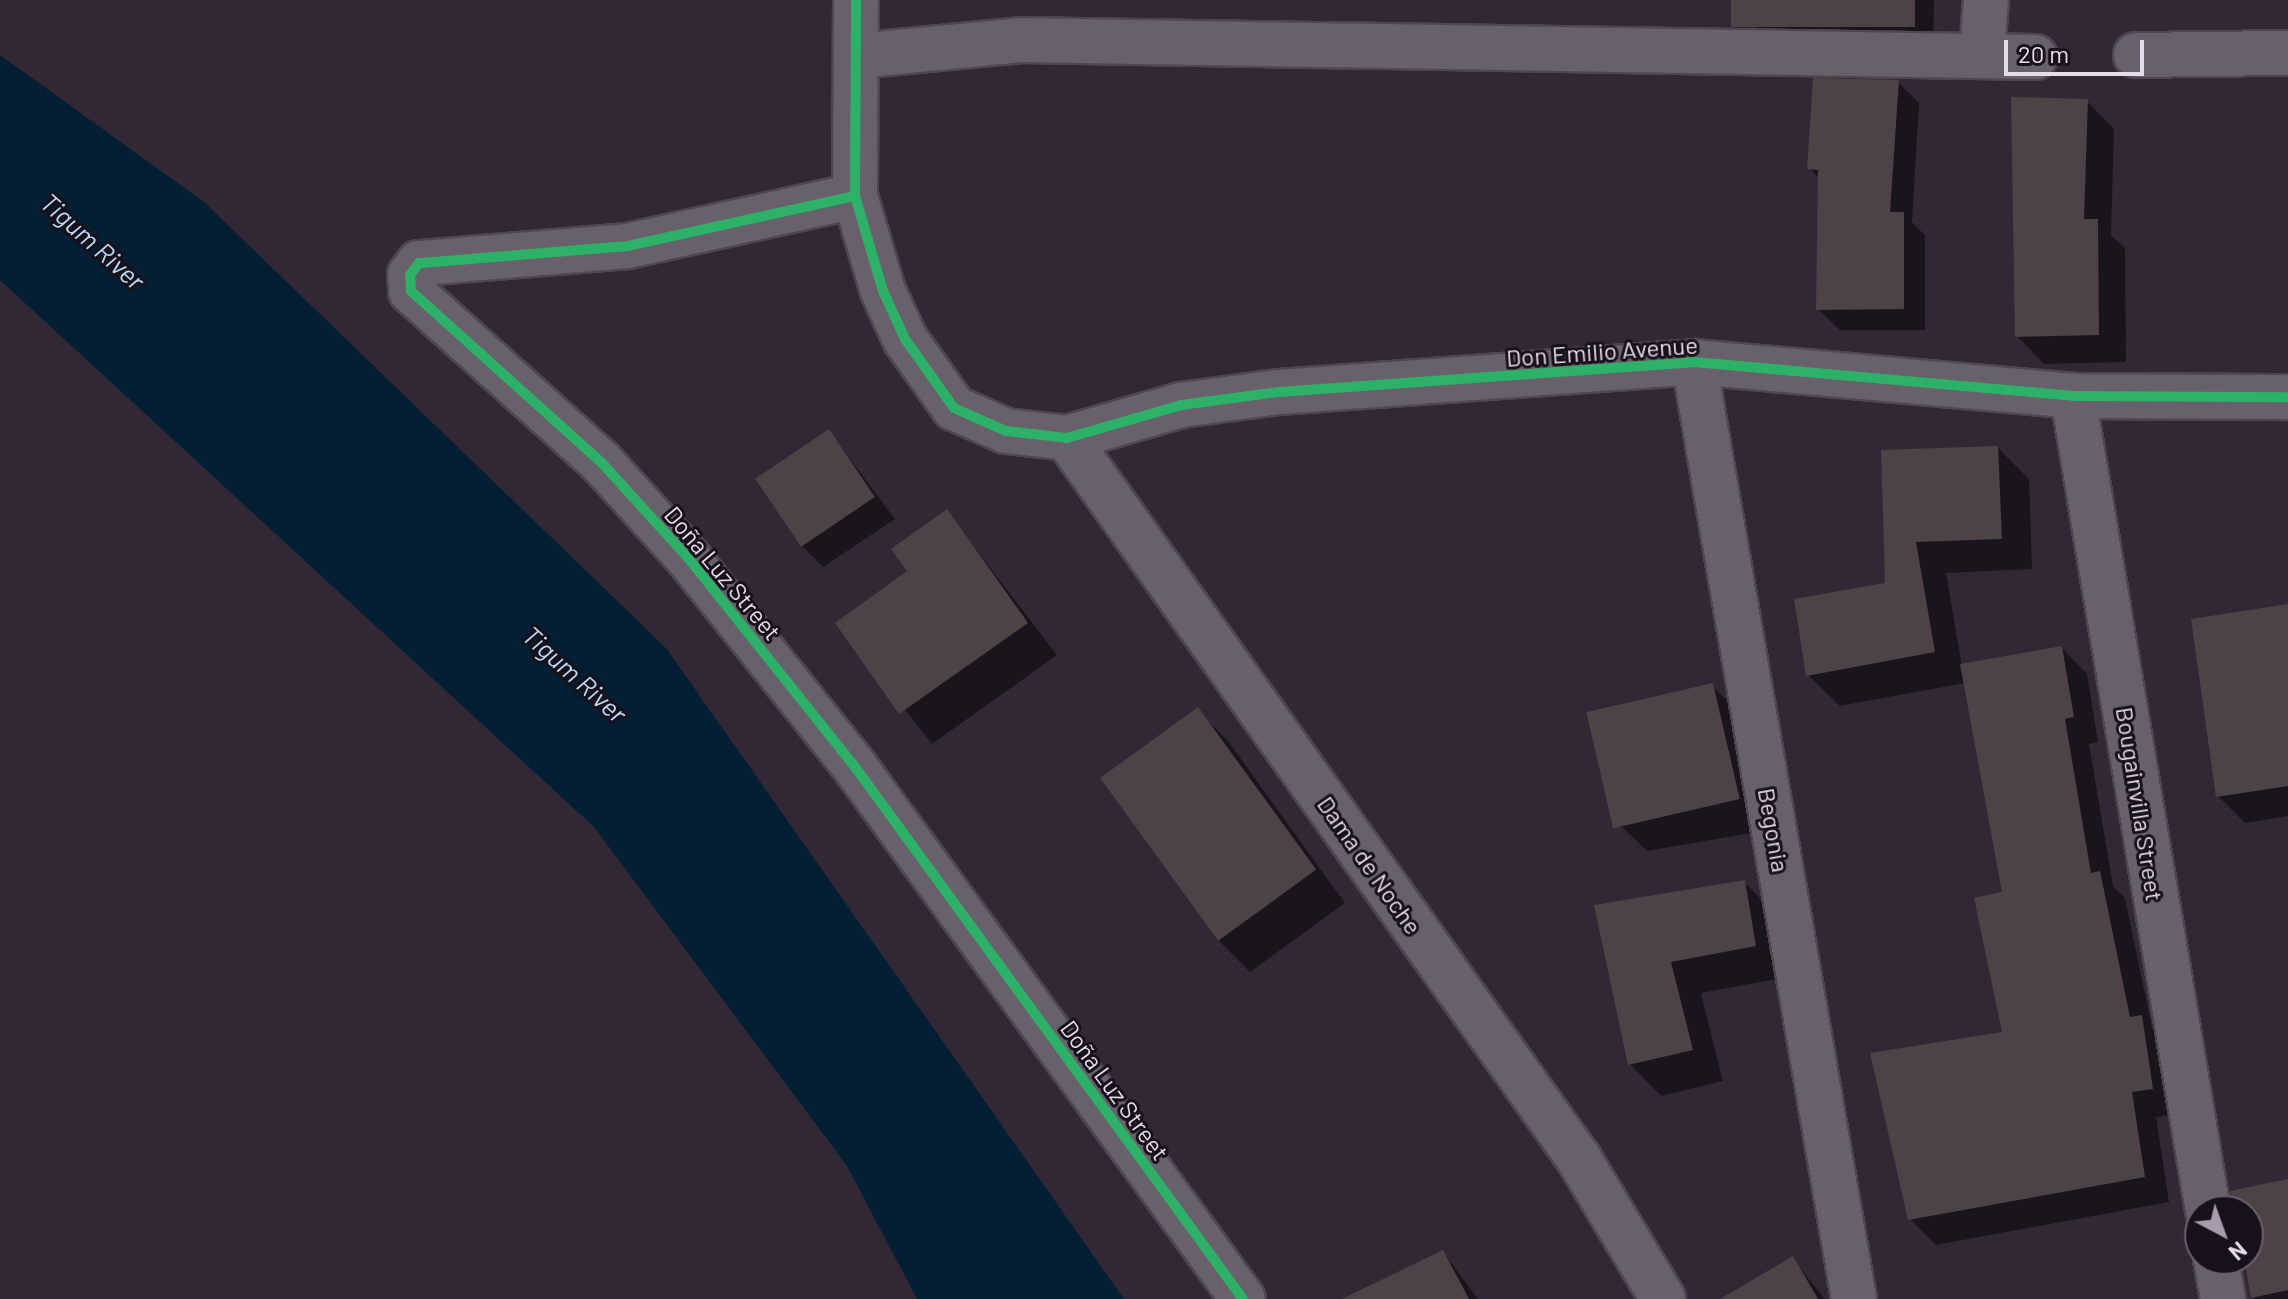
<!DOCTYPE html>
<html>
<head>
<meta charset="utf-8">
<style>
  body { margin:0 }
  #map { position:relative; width:2288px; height:1299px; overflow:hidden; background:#322835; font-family:Barlow,sans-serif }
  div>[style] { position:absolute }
  .water>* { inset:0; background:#041f34 }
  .shadow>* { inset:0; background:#0007 }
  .building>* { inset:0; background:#4d4245; transform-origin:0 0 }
  .roads { filter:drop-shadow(2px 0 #4f4651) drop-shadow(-2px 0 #4f4651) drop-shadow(0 2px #4f4651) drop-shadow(0 -2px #4f4651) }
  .street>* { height:44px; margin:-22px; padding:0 22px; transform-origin:22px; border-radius:22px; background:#68606a }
  .cycleway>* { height:10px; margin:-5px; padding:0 5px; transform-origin:5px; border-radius:5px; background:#2db169 }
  span { translate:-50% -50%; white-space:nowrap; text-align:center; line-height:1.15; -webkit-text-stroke:6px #18101a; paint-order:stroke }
  .street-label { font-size:24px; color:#e6dbea }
  .water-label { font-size:26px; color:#b7daf5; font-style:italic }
  .north { position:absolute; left:2184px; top:1195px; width:80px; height:80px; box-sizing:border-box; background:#18101a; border:2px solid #6a616d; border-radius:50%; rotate:139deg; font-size:22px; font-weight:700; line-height:32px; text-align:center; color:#e6dbea }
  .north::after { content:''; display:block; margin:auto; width:28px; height:36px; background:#a79cab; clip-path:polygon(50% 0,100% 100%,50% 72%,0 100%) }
  .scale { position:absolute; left:2004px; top:40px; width:140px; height:36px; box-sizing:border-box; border:4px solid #e6dbea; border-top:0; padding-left:10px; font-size:24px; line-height:28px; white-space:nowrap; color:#e6dbea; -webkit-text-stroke:6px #18101a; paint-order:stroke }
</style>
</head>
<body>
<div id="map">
  <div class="water">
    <i style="clip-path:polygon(0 55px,204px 202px,666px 648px,1124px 1299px,917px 1299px,847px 1166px,594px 827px,0 280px)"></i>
  </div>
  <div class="shadow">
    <i style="clip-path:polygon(1758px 0,1934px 0,1933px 51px,1778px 48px,1756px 27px)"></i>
    <i style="clip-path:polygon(1898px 82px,1919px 103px,1912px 222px,1925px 235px,1925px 330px,1840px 330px,1818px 309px,1820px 179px,1809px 168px)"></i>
    <i style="clip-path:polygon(2087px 101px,2114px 129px,2111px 235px,2125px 248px,2126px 362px,2044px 364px,2017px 336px)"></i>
    <i style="clip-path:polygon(829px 431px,895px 519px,823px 567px,802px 546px)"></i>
    <i style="clip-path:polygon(1998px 448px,2029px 479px,2032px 569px,1946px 573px,1962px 666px,2062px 648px,2087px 674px,2098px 742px,2089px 744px,2113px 886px,2125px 898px,2152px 1028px,2167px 1043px,2178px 1114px,2156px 1117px,2169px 1202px,1936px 1245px,1910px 1219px,2004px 1033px,2005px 893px,1965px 683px,1840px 706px,1808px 675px,1887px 584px,1883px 452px)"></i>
    <i style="clip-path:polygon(947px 512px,1057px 655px,932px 744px,838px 624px,910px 572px)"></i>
    <i style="clip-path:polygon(2288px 606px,2288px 816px,2245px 823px,2218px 796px)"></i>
    <i style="clip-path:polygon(1712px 686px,1744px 717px,1769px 830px,1647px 851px,1615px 820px)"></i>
    <i style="clip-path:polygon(1197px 710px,1228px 741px,1345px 903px,1250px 972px,1219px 941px)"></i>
    <i style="clip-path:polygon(1744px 882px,1775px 913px,1786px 977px,1701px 993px,1723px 1081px,1661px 1096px,1630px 1064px,1596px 907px)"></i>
    <i style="clip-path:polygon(2288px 1181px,2288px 1299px,2255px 1299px,2248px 1211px,2236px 1211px)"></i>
    <i style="clip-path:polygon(1443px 1252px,1478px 1299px,1375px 1299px)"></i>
    <i style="clip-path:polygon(1792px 1258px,1825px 1299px,1743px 1299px)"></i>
  </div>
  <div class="building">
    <i style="left:1731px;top:0;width:184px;height:27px"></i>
    <i style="clip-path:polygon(1813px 78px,1899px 80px,1890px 212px,1904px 212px,1904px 309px,1816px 310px,1818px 170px,1807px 169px)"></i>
    <i style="clip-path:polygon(2011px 97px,2088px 99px,2084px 219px,2098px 219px,2099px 335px,2015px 337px)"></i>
    <i style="left:829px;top:429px;width:82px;height:89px;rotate:56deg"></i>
    <i style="clip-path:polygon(1998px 446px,2002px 539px,1916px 542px,1935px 652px,1806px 676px,1794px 599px,1885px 583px,1881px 450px)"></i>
    <i style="clip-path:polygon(947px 509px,1028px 623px,899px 714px,835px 623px,907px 571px,891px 549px)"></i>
    <i style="clip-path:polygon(2288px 604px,2288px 786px,2216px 797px,2191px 619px)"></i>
    <i style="clip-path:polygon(2062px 646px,2074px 717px,2065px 719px,2091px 873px,2100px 871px,2130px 1017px,2142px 1015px,2153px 1089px,2132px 1092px,2145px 1177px,1908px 1220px,1870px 1053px,2002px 1032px,1974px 898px,2002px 892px,1960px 664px)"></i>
    <i style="left:1713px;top:683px;width:119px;height:130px;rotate:77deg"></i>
    <i style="left:1198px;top:707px;width:201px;height:121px;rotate:54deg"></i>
    <i style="clip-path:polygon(1745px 880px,1756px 946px,1671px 962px,1693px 1050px,1628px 1065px,1594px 905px)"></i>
    <i style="clip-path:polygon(2288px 1179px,2288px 1290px,2251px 1298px,2244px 1259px,2248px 1211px,2234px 1211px,2230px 1191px)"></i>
    <i style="clip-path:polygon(1443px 1250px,1469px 1299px,1342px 1299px)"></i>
    <i style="clip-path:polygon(1793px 1256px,1818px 1299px,1720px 1299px)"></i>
  </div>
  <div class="roads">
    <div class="street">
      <i style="left:856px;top:0;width:196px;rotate:90.3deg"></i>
      <i style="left:855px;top:196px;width:99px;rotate:73.6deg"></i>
      <i style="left:883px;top:291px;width:53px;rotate:65.4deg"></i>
      <i style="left:905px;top:339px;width:85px;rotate:54.6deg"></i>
      <i style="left:954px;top:408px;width:57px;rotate:23.9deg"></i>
      <i style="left:1006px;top:431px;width:61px;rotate:6.5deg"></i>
      <i style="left:1067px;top:438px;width:119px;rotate:-16.1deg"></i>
      <i style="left:1181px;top:405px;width:99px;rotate:-7.6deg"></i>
      <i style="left:1279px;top:392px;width:416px;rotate:-4.1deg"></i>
      <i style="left:1694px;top:362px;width:381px;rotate:5.1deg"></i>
      <i style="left:2073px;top:396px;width:215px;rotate:0.3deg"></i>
      <i style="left:1982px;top:53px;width:53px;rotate:-85.7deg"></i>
      <i style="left:2136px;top:55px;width:152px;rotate:-0.8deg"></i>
      <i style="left:856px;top:56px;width:166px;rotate:-5.5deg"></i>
      <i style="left:1021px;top:40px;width:1014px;rotate:0.96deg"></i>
      <i style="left:855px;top:196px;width:232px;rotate:167.6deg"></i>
      <i style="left:628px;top:246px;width:210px;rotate:175.3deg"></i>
      <i style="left:419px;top:263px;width:15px;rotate:127deg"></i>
      <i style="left:410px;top:275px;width:16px;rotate:86deg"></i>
      <i style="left:411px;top:291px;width:257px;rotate:42deg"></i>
      <i style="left:602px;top:463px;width:130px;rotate:47.8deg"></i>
      <i style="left:689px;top:559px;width:266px;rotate:51.4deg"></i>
      <i style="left:855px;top:767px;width:658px;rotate:53.9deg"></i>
      <i style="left:1694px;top:362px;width:951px;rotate:80.31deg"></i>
      <i style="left:2073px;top:396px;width:826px;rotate:80.59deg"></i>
      <i style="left:1067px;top:438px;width:884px;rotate:54.62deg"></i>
      <i style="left:1579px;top:1159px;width:163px;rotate:59deg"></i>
      <i style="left:2216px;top:1259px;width:41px;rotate:80.1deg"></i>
    </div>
  </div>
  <div class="cycleway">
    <i style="left:856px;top:0;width:196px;rotate:90.3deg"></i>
    <i style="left:855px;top:196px;width:99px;rotate:73.6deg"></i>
    <i style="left:883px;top:291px;width:53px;rotate:65.4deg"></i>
    <i style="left:905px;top:339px;width:85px;rotate:54.6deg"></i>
    <i style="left:954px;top:408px;width:57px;rotate:23.9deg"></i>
    <i style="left:1006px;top:431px;width:61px;rotate:6.5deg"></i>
    <i style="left:1067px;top:438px;width:119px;rotate:-16.1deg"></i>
    <i style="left:1181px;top:405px;width:99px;rotate:-7.6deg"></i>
    <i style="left:1279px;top:392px;width:416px;rotate:-4.1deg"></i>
    <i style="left:1694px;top:362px;width:381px;rotate:5.1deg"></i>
    <i style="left:2073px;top:396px;width:215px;rotate:0.3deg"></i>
    <i style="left:855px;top:196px;width:232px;rotate:167.6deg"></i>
    <i style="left:628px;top:246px;width:210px;rotate:175.3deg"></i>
    <i style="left:419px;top:263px;width:15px;rotate:127deg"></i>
    <i style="left:410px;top:275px;width:16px;rotate:86deg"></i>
    <i style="left:411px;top:291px;width:257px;rotate:42deg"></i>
    <i style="left:602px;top:463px;width:130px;rotate:47.8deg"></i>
    <i style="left:689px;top:559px;width:266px;rotate:51.4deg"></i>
    <i style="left:855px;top:767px;width:658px;rotate:53.9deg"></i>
  </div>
  <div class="street-label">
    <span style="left:1602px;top:351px;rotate:-4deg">Don Emilio Avenue</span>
    <span style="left:723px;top:573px;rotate:50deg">Doña Luz Street</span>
    <span style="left:2140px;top:804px;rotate:81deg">Bougainvilla Street</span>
    <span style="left:1774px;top:830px;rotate:80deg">Begonia</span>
    <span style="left:1370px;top:865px;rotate:55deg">Dama de Noche</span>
    <span style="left:1115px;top:1090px;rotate:54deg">Doña Luz Street</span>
  </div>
  <div class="water-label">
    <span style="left:93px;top:241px;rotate:42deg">Tigum River</span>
    <span style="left:575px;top:674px;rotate:42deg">Tigum River</span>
  </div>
  <div class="north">N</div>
  <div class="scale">20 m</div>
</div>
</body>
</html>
